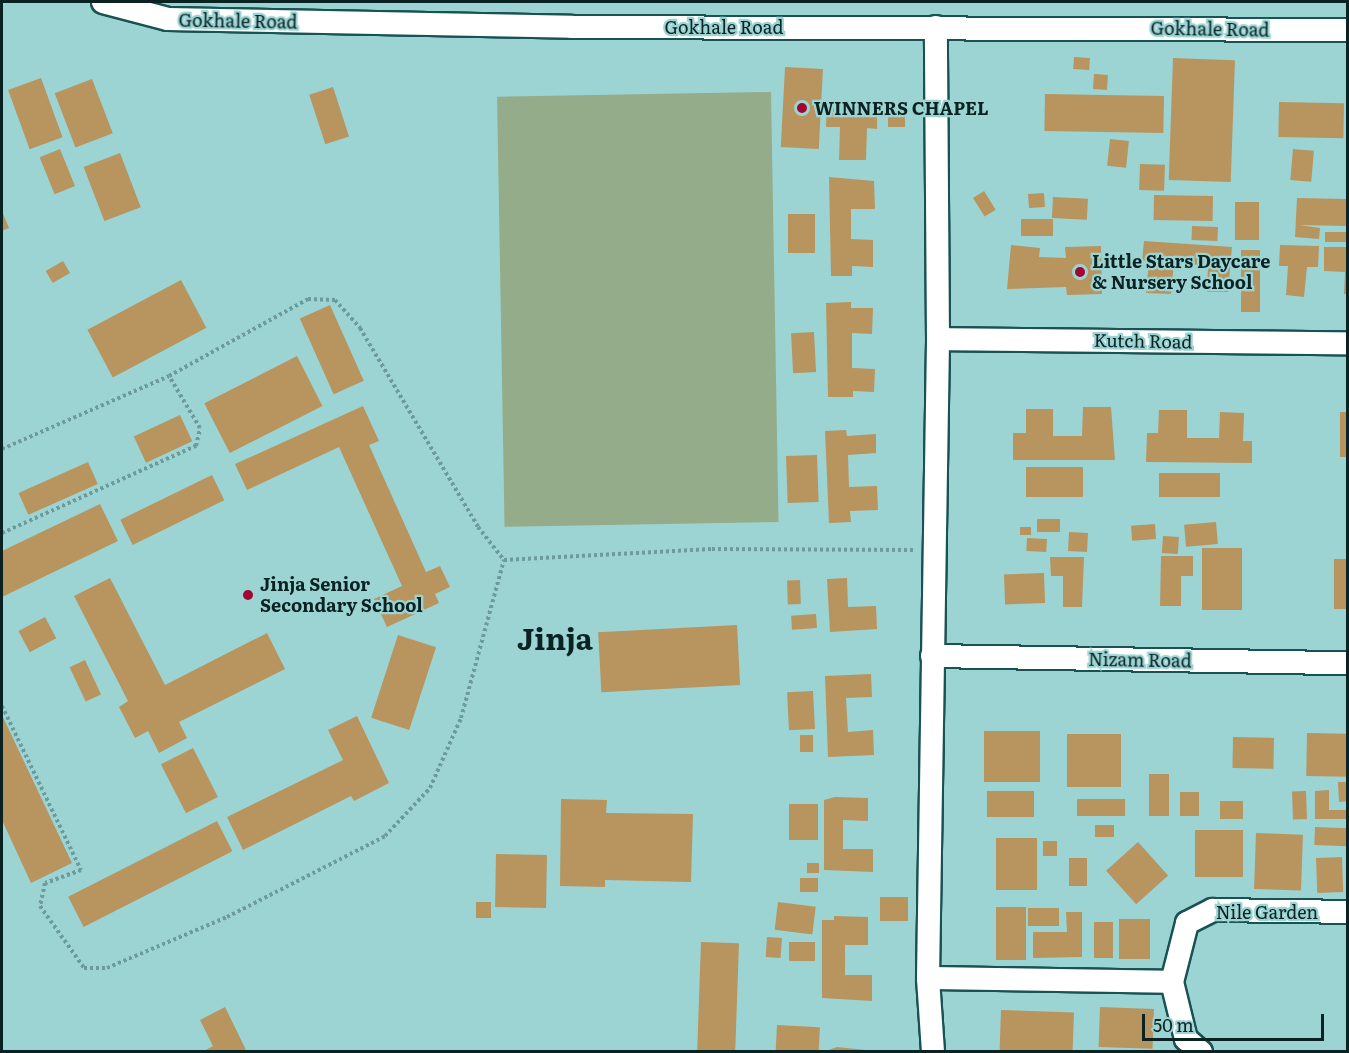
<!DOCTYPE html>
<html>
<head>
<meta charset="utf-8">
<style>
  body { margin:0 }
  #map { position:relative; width:1349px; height:1053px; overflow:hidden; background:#9cd4d4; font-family:Literata,serif }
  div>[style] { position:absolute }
  .green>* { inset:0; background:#94ac89; transform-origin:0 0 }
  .building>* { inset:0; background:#b8945f; transform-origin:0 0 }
  .path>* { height:4px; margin-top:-2px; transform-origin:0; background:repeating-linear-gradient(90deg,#6d9a9a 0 3px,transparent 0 6px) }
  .roads { filter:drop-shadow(2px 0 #195253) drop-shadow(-2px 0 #195253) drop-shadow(0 2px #195253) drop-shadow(0 -2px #195253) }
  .minor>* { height:22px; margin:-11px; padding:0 11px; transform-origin:11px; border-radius:11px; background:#fff }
  .dots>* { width:16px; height:16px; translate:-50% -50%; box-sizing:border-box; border:3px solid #9cd4d4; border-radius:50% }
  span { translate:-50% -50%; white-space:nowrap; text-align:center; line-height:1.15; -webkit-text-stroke:4.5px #9cd4d4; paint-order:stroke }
  .street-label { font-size:18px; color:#0b2223 }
  .poi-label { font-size:18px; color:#0b2223; font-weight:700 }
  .left { translate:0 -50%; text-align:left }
  .town-label { font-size:30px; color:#0b2223; font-weight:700 }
  .frame { position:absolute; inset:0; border:3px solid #0b2223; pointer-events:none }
  .scale { position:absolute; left:1142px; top:1014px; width:182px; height:27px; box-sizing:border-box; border:3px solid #0b2223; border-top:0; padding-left:8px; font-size:18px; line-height:21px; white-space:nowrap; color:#0b2223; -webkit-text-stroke:4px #9cd4d4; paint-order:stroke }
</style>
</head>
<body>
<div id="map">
  <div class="green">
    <i style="left:771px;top:92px;width:430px;height:274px;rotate:89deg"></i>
  </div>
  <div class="building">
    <i style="left:1074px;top:57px;width:16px;height:12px;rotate:4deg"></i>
    <i style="left:1173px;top:58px;width:62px;height:122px;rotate:2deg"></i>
    <i style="left:785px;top:67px;width:38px;height:80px;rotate:3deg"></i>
    <i style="left:1094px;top:74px;width:14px;height:15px;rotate:4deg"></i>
    <i style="left:41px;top:78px;width:63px;height:35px;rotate:70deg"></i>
    <i style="left:92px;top:79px;width:58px;height:40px;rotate:69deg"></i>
    <i style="left:333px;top:87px;width:52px;height:25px;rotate:72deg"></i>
    <i style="left:1045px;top:94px;width:119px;height:37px;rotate:1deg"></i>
    <i style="clip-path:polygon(827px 101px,877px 102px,877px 129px,867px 128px,866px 160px,839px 160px,840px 127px,826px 127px)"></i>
    <i style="left:1279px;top:102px;width:65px;height:35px;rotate:1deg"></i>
    <i style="left:888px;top:103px;width:17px;height:24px"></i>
    <i style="left:1110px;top:139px;width:19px;height:27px;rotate:6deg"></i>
    <i style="left:60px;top:149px;width:40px;height:22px;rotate:68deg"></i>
    <i style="left:1293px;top:149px;width:21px;height:31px;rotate:5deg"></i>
    <i style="left:120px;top:153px;width:58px;height:39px;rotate:69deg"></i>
    <i style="left:1140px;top:164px;width:25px;height:26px;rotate:2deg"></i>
    <i style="clip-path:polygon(829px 177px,874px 181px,875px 209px,851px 209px,851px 239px,873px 240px,873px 267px,852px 266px,852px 276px,831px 276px)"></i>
    <i style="left:984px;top:191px;width:22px;height:13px;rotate:58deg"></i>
    <i style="left:1044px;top:193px;width:14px;height:16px;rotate:86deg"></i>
    <i style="left:1154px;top:195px;width:59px;height:25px;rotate:1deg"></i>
    <i style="left:1053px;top:197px;width:35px;height:21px;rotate:3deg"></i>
    <i style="clip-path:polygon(1297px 198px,1348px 199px,1348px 226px,1299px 225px,1320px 228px,1319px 239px,1295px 237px)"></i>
    <i style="left:1235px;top:202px;width:24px;height:38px"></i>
    <i style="clip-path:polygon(2px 211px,9px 228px,2px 231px)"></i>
    <i style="left:815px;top:214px;width:39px;height:27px;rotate:90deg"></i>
    <i style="left:1021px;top:219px;width:32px;height:17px"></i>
    <i style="left:1192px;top:226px;width:26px;height:14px;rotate:2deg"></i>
    <i style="left:1325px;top:232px;width:23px;height:10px"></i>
    <i style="clip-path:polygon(1144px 241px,1232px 247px,1228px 292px,1207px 292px,1208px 266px,1174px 263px,1171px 294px,1146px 293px,1149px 261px,1142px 261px)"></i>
    <i style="clip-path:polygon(1011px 245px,1040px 248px,1039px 257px,1066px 258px,1065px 247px,1101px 246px,1102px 294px,1067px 295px,1066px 287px,1007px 289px)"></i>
    <i style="clip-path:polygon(1280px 245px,1319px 246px,1318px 267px,1307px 267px,1304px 297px,1286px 295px,1288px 266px,1279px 266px)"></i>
    <i style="clip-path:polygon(1324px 247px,1348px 247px,1348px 294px,1344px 294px,1345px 272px,1324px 271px)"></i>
    <i style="left:1241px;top:250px;width:19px;height:62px"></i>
    <i style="left:63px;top:261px;width:14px;height:20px;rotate:60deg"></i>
    <i style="left:181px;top:280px;width:54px;height:106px;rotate:62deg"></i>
    <i style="clip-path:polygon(851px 302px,851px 308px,873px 308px,872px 334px,852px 333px,852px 368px,875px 369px,874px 392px,853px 391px,853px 397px,828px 397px,826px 303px)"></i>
    <i style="left:330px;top:305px;width:83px;height:33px;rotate:66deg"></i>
    <i style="left:814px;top:332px;width:40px;height:23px;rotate:87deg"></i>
    <i style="left:297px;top:356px;width:56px;height:104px;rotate:63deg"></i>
    <i style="clip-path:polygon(363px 406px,379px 441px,369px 445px,426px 572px,440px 566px,450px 587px,435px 594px,439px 603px,387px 627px,374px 599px,402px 586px,339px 447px,247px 490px,235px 464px)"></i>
    <i style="clip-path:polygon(1083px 407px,1111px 407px,1115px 460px,1013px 460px,1013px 433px,1026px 433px,1026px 409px,1053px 409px,1053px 436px,1082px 436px)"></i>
    <i style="clip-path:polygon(1159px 410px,1187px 410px,1187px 438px,1219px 438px,1220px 412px,1244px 413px,1243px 441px,1252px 441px,1252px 463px,1146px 462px,1147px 433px,1158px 433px)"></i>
    <i style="left:1340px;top:412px;width:8px;height:45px"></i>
    <i style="left:180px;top:415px;width:29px;height:51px;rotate:65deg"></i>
    <i style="clip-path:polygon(846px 430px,847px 436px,876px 434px,876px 453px,848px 455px,849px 487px,877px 486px,878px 510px,850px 511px,851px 522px,829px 523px,825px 431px)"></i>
    <i style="left:817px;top:455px;width:47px;height:31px;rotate:88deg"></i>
    <i style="left:88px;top:462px;width:24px;height:76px;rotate:66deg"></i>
    <i style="left:1026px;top:467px;width:57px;height:30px"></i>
    <i style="left:1159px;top:473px;width:61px;height:24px"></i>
    <i style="left:212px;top:475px;width:28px;height:102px;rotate:64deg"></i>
    <i style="clip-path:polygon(100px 504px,118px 541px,2px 597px,2px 551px)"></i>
    <i style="left:1037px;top:519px;width:23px;height:13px"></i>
    <i style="left:1216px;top:522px;width:22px;height:32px;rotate:85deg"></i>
    <i style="left:1155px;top:524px;width:15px;height:24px;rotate:86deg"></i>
    <i style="left:1020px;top:527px;width:11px;height:8px"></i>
    <i style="left:1088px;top:533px;width:19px;height:19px;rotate:93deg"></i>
    <i style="left:1163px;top:536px;width:16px;height:17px;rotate:4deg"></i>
    <i style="left:1027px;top:538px;width:20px;height:13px;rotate:3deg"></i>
    <i style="left:1202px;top:548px;width:40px;height:62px"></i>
    <i style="clip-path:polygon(1161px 556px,1193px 556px,1193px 576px,1181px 576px,1181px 606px,1160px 606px)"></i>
    <i style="clip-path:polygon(1050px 557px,1084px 557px,1082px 607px,1063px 607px,1063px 576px,1051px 576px)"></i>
    <i style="left:1334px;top:559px;width:14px;height:50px"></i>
    <i style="left:1044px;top:573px;width:30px;height:40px;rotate:88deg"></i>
    <i style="clip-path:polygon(110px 578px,165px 685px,267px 633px,285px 669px,179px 722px,187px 738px,159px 753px,148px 731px,135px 738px,119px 707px,128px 701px,74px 596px)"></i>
    <i style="clip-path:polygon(847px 578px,848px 607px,876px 606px,877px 629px,830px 632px,827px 579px)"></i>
    <i style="left:800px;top:580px;width:24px;height:13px;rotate:88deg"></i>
    <i style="left:816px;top:614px;width:14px;height:25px;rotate:86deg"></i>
    <i style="left:45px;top:617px;width:24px;height:30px;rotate:62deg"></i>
    <i style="left:737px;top:625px;width:60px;height:139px;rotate:87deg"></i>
    <i style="left:398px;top:635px;width:40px;height:87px;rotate:18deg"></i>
    <i style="left:85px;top:660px;width:38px;height:17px;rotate:65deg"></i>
    <i style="clip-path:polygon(871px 674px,872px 697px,846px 698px,848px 732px,873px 730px,874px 755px,828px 757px,825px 676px)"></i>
    <i style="left:813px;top:691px;width:38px;height:26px;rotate:87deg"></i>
    <i style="clip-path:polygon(2px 715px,72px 863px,31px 883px,2px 820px)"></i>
    <i style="clip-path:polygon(357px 716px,389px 783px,354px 801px,351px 796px,243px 850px,227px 817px,343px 760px,328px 730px)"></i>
    <i style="left:1040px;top:731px;width:51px;height:56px;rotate:90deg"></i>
    <i style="left:1307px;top:733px;width:41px;height:43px;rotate:1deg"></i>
    <i style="left:1121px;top:734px;width:53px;height:54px;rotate:90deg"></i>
    <i style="left:800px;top:735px;width:13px;height:17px"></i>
    <i style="left:1233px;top:737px;width:41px;height:31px;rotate:1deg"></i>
    <i style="left:193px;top:748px;width:55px;height:36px;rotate:63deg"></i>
    <i style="left:1149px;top:774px;width:20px;height:42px"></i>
    <i style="clip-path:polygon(1338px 782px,1348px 782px,1348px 801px,1339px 802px)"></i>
    <i style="clip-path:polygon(1329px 790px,1329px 810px,1348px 810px,1348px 819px,1315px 819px,1315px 791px)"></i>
    <i style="left:1034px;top:791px;width:26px;height:47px;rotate:90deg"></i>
    <i style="left:1306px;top:791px;width:28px;height:14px;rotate:88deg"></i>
    <i style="left:1180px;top:792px;width:19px;height:24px"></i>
    <i style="clip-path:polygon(835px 797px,868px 798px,868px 821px,843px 820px,843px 849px,873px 849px,873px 872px,824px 870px,824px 800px)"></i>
    <i style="clip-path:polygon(561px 799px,607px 800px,606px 813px,693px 814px,691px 882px,605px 880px,605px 887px,560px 886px)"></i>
    <i style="left:1077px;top:799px;width:48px;height:17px"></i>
    <i style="left:1243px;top:801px;width:18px;height:23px;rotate:90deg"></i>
    <i style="left:789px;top:804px;width:29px;height:36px"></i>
    <i style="left:217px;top:821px;width:34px;height:167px;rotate:63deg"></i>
    <i style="left:1095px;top:825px;width:19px;height:12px"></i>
    <i style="left:1315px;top:827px;width:33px;height:18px;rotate:2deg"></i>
    <i style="left:1195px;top:830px;width:48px;height:47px"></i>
    <i style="left:1256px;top:833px;width:47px;height:56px;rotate:2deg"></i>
    <i style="left:996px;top:838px;width:41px;height:52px"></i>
    <i style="left:1043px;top:841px;width:14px;height:15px"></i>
    <i style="left:1138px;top:842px;width:45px;height:43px;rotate:48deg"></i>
    <i style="left:496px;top:854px;width:51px;height:53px;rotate:1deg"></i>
    <i style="left:1342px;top:857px;width:35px;height:26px;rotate:88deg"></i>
    <i style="left:1069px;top:858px;width:18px;height:28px"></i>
    <i style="left:807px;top:863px;width:12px;height:10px"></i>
    <i style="left:800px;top:878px;width:18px;height:14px"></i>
    <i style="left:880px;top:897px;width:28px;height:24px"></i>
    <i style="left:476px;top:902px;width:15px;height:16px"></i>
    <i style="left:778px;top:902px;width:38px;height:28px;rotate:7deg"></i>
    <i style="left:996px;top:907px;width:30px;height:53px"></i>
    <i style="left:1028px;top:908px;width:31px;height:18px"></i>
    <i style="clip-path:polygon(1066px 912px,1082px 912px,1082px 957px,1033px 958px,1033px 932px,1067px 932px)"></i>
    <i style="clip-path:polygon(834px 916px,868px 917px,868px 945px,845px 945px,845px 975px,872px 975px,872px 1001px,822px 998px,822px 920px,834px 920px)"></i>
    <i style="left:1119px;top:919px;width:31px;height:40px"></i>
    <i style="left:1113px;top:922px;width:36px;height:19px;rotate:90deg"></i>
    <i style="left:767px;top:937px;width:15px;height:20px;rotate:4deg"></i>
    <i style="left:701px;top:942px;width:38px;height:110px;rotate:2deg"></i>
    <i style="left:789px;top:942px;width:26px;height:19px"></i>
    <i style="clip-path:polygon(225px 1007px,247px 1052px,202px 1052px,213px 1046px,200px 1020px)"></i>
    <i style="left:1100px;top:1007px;width:54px;height:40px;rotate:2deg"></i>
    <i style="left:1001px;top:1010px;width:73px;height:42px;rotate:2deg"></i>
    <i style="left:777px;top:1025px;width:43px;height:27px;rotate:3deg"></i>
    <i style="clip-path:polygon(837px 1047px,866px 1050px,866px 1052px,823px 1052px)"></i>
  </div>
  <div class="path">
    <i style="left:2px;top:449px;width:182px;rotate:-23.6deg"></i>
    <i style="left:169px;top:376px;width:159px;rotate:-29deg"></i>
    <i style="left:308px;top:299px;width:27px;rotate:2deg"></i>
    <i style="left:335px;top:300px;width:38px;rotate:48deg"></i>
    <i style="left:360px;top:328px;width:231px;rotate:59.3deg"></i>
    <i style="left:478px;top:527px;width:42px;rotate:51.8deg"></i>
    <i style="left:2px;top:533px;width:213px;rotate:-24.2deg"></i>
    <i style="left:196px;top:446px;width:18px;rotate:-77deg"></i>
    <i style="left:200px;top:428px;width:61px;rotate:-120.8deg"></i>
    <i style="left:504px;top:560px;width:208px;rotate:-3deg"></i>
    <i style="left:712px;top:549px;width:202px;rotate:0.3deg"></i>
    <i style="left:2px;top:706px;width:182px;rotate:64.3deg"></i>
    <i style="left:81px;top:870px;width:38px;rotate:160deg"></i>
    <i style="left:45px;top:883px;width:24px;rotate:102deg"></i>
    <i style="left:40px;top:906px;width:76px;rotate:54.6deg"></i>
    <i style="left:84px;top:968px;width:23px"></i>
    <i style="left:107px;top:968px;width:130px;rotate:-23deg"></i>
    <i style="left:227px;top:917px;width:178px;rotate:-27.1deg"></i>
    <i style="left:385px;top:836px;width:66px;rotate:-46.8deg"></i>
    <i style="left:430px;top:788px;width:77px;rotate:-66.1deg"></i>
    <i style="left:461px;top:718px;width:164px;rotate:-74.8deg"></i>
  </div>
  <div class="roads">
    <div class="minor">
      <i style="left:103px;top:2px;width:67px;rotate:14.7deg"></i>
      <i style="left:168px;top:19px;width:404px;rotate:1.1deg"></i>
      <i style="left:572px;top:27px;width:776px;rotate:0.22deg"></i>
      <i style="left:938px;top:339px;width:410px;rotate:0.6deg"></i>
      <i style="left:932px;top:656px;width:416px;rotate:1deg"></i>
      <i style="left:928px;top:978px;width:244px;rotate:0.9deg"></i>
      <i style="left:933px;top:1052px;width:74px;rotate:-93.9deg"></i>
      <i style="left:928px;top:978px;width:639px;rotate:-89.1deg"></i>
      <i style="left:938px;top:339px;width:312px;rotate:-90.4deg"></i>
      <i style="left:1201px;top:1052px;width:20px;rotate:-139deg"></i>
      <i style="left:1186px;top:1039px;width:59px;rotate:-103.8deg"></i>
      <i style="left:1172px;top:982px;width:61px;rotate:-75.7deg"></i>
      <i style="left:1187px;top:923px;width:29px;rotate:-27deg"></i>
      <i style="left:1213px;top:910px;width:135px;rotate:0.8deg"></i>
    </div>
  </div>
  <div class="dots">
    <i style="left:802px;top:108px;background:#a30431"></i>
    <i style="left:1080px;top:272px;background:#a30431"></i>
    <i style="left:248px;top:595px;background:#a30431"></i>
  </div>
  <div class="street-label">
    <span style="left:238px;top:21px;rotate:1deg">Gokhale Road</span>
    <span style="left:724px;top:27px">Gokhale Road</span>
    <span style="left:1210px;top:29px;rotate:1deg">Gokhale Road</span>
    <span style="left:1143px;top:341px;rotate:1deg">Kutch Road</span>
    <span style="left:1140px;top:660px;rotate:1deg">Nizam Road</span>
    <span style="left:1267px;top:912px">Nile Garden</span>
  </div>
  <div class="poi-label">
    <span class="left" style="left:814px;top:108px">WINNERS CHAPEL</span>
    <span class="left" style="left:1092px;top:272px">Little Stars Daycare<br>&amp; Nursery School</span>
    <span class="left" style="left:260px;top:595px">Jinja Senior<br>Secondary School</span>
  </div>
  <div class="town-label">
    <span style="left:555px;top:637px">Jinja</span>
  </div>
  <div class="frame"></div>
  <div class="scale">50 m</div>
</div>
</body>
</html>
